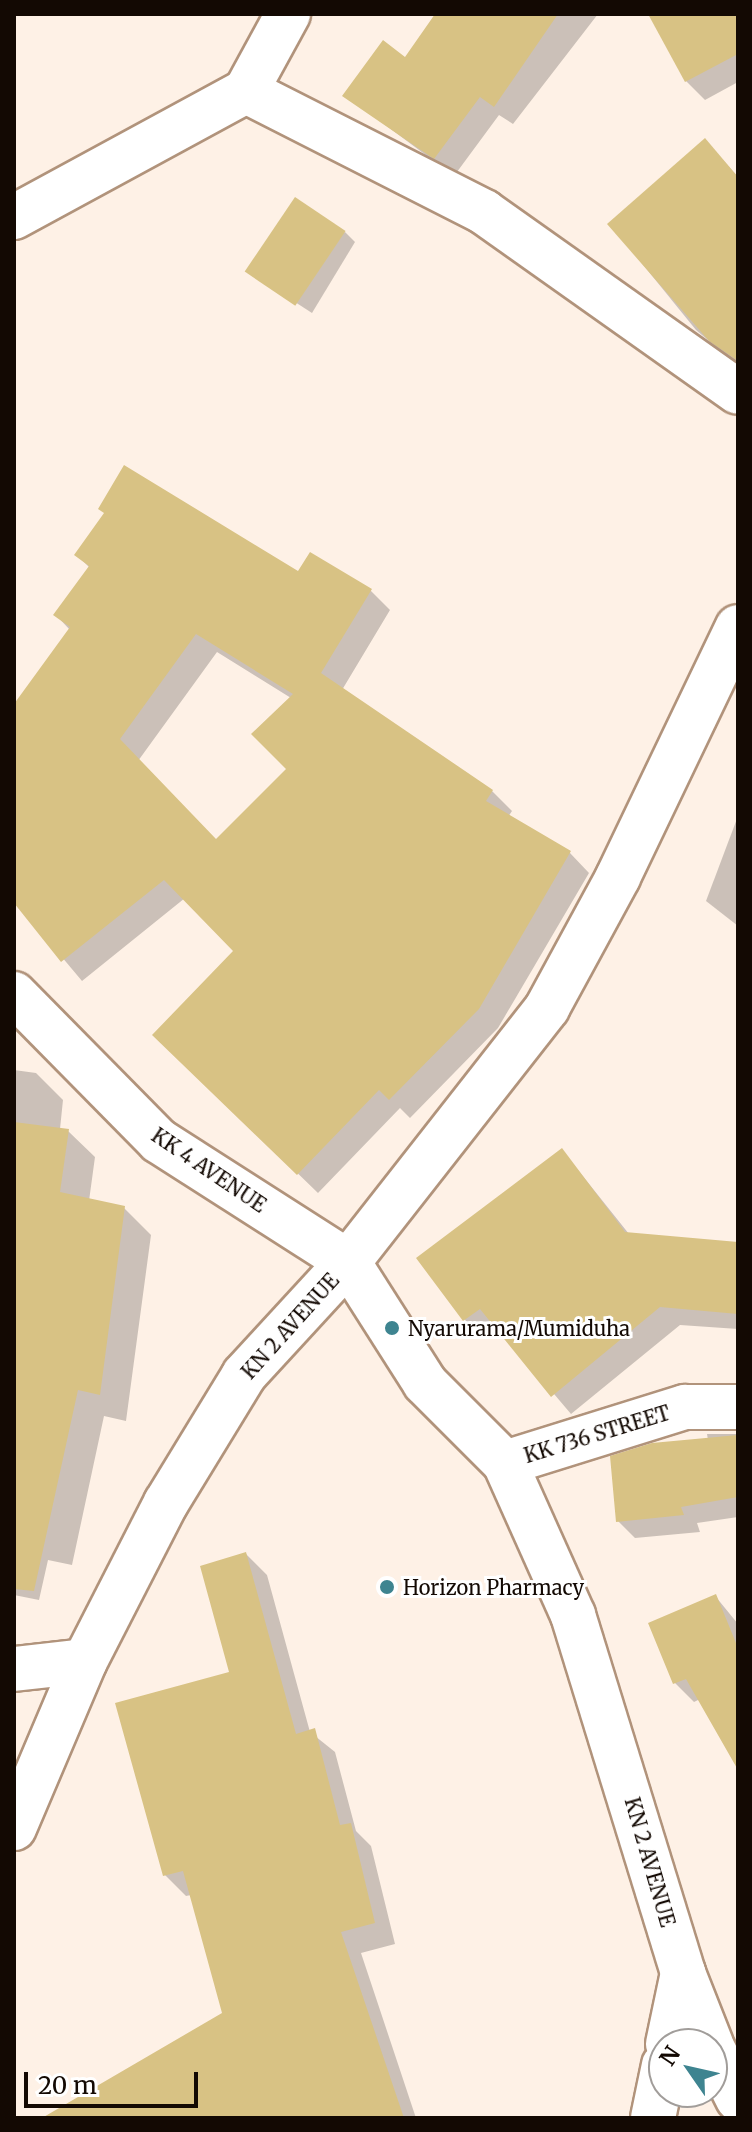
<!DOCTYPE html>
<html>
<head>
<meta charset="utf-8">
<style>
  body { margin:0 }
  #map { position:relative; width:752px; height:2132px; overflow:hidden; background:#fef1e6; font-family:Merriweather,serif }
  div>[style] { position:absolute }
  .shadow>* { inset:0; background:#0003 }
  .building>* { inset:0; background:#d8c284; transform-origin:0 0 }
  .roads { filter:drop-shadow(2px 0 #b1937b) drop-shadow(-2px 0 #b1937b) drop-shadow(0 2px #b1937b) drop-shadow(0 -2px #b1937b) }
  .minor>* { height:44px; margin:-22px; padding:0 22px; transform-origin:22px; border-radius:22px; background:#fff }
  .major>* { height:44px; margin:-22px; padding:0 22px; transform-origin:22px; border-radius:22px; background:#fff }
  .dots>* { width:22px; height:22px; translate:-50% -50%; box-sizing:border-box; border:4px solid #fff; border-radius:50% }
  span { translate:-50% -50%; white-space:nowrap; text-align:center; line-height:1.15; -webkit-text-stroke:6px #fff; paint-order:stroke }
  .street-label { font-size:20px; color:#130903 }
  .poi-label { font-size:20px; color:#130903 }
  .left { translate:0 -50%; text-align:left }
  .frame { position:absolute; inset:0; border:16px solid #130903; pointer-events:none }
  .north { position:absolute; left:648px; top:2028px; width:80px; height:80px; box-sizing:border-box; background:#fff; border:2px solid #a19d9a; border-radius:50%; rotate:304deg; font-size:22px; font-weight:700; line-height:32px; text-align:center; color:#130903 }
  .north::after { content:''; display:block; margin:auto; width:28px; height:36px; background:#3e8490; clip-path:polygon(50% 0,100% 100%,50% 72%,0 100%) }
  .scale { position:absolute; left:24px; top:2072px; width:174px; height:36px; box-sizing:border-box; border:4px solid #130903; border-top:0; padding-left:10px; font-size:24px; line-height:28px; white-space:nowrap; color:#130903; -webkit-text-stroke:6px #fff; paint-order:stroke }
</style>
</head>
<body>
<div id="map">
  <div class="shadow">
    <i style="clip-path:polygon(438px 14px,598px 14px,513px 124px,499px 115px,454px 176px,345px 95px,406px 60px)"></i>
    <i style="clip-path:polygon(651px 14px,738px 14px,738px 82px,705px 100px,686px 81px)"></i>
    <i style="clip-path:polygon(723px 160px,738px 177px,738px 365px,696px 330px,610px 224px)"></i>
    <i style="clip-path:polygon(345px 232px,355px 242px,312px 313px,247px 271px)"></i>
    <i style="clip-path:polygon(evenodd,77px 555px,299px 574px,371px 591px,390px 610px,342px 690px,492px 791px,512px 811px,508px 817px,570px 853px,589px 873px,498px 1028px,410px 1118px,400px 1108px,318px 1193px,155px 1035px,235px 951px,185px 898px,82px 981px,14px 900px,14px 726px,70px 630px,55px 614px,90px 568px,77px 555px,217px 652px,291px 698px,289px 769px,216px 841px,138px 761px,217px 652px)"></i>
    <i style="clip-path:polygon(738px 816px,738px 926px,706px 901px)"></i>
    <i style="clip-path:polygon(14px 1070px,36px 1073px,63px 1100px,60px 1129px,68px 1131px,95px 1157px,89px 1201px,124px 1208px,151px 1235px,126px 1421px,104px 1416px,72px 1565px,48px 1560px,39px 1600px,14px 1595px)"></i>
    <i style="clip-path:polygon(562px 1150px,629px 1234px,738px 1244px,738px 1329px,680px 1325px,571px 1414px,498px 1328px,484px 1339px,465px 1320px,419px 1258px)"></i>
    <i style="clip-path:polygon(707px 1434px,738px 1434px,738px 1517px,697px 1523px,700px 1532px,635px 1538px,618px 1521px,708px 1440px)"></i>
    <i style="clip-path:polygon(246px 1554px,267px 1575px,310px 1732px,335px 1752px,356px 1831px,371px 1846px,395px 1944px,361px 1953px,416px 2118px,54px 2118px,225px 2014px,191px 1895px,186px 1896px,165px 1875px,231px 1673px)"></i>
    <i style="clip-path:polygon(716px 1597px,738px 1624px,738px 1766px,700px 1699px,694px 1702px,675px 1683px)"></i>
  </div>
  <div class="building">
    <i style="clip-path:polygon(435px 14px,558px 14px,494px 107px,480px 97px,434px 159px,342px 96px,383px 40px,405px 57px)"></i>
    <i style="clip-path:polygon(648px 14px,738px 14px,738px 54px,685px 82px)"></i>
    <i style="clip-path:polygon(705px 138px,738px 177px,738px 361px,709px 341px,607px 224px)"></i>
    <i style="left:295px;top:197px;width:61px;height:90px;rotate:34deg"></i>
    <i style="clip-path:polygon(evenodd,124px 465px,298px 571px,310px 552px,372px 589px,321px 673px,493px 790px,486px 801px,571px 851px,479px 1009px,389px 1100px,379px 1090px,297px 1175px,152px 1035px,233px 951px,164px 880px,61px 962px,14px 903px,14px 704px,70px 627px,53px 615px,89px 566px,74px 555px,104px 513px,98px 509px,124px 465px,196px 634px,293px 694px,251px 734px,286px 769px,216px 839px,120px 739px,196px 634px)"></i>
    <i style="clip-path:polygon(14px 1122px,69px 1129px,60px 1192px,125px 1206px,100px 1395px,78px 1390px,34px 1591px,14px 1589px)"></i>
    <i style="clip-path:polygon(562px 1148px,625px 1232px,738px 1242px,738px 1314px,660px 1307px,551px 1397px,480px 1309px,463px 1321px,416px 1258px)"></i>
    <i style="clip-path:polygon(738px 1435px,738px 1497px,681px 1507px,684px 1515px,616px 1522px,610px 1456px,652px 1443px)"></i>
    <i style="clip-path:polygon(246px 1552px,296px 1734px,315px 1728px,340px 1825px,351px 1823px,375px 1923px,341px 1932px,404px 2118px,42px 2118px,222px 2013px,183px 1871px,163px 1876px,115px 1703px,229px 1672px,200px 1566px)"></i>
    <i style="clip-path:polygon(716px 1594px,738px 1648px,738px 1770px,686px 1679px,673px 1684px,648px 1623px)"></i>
  </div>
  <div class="roads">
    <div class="minor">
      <i style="left:246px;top:91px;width:267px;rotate:26.9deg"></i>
      <i style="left:484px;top:212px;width:311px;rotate:35.3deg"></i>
      <i style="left:14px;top:217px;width:264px;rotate:-28.5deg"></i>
      <i style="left:246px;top:91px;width:88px;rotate:-61.4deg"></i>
      <i style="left:348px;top:1262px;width:323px;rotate:-51.9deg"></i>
      <i style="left:547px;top:1008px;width:149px;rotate:-61.5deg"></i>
      <i style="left:618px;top:877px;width:277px;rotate:-64.4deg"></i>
      <i style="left:505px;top:1463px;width:189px;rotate:-17.3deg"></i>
      <i style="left:685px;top:1407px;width:53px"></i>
      <i style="left:14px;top:1669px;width:71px;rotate:-6.4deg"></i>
      <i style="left:668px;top:2044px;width:73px;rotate:-78.1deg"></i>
      <i style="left:653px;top:2118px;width:54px;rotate:-78.3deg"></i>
    </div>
    <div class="major">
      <i style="left:14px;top:994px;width:206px;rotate:45.4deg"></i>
      <i style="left:159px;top:1141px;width:224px;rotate:32.6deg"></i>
      <i style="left:348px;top:1262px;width:143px;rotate:57.5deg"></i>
      <i style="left:425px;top:1383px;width:113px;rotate:45deg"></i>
      <i style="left:505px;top:1463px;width:167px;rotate:65.9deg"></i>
      <i style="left:573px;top:1615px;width:375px;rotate:72.9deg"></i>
      <i style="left:683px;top:1973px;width:76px;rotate:68.5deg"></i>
      <i style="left:14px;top:1828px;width:181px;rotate:-67deg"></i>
      <i style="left:85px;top:1661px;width:178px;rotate:-62.9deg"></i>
      <i style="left:166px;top:1503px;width:150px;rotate:-58.6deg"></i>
      <i style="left:244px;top:1375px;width:154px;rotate:-47.4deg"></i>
      <i style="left:712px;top:2047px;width:58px;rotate:63.4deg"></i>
    </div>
  </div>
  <div class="dots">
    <i style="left:392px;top:1328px;background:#3e8490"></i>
    <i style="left:387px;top:1587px;background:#3e8490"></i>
  </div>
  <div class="street-label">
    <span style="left:209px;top:1170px;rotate:34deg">KK 4 AVENUE</span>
    <span style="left:290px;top:1326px;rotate:-48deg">KN 2 AVENUE</span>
    <span style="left:597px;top:1434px;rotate:-17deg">KK 736 STREET</span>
    <span style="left:650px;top:1862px;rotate:74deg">KN 2 AVENUE</span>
  </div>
  <div class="poi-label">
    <span class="left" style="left:408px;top:1328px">Nyarurama/Mumiduha</span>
    <span class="left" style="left:403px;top:1587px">Horizon Pharmacy</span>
  </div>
  <div class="frame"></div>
  <div class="north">N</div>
  <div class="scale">20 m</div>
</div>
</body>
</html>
